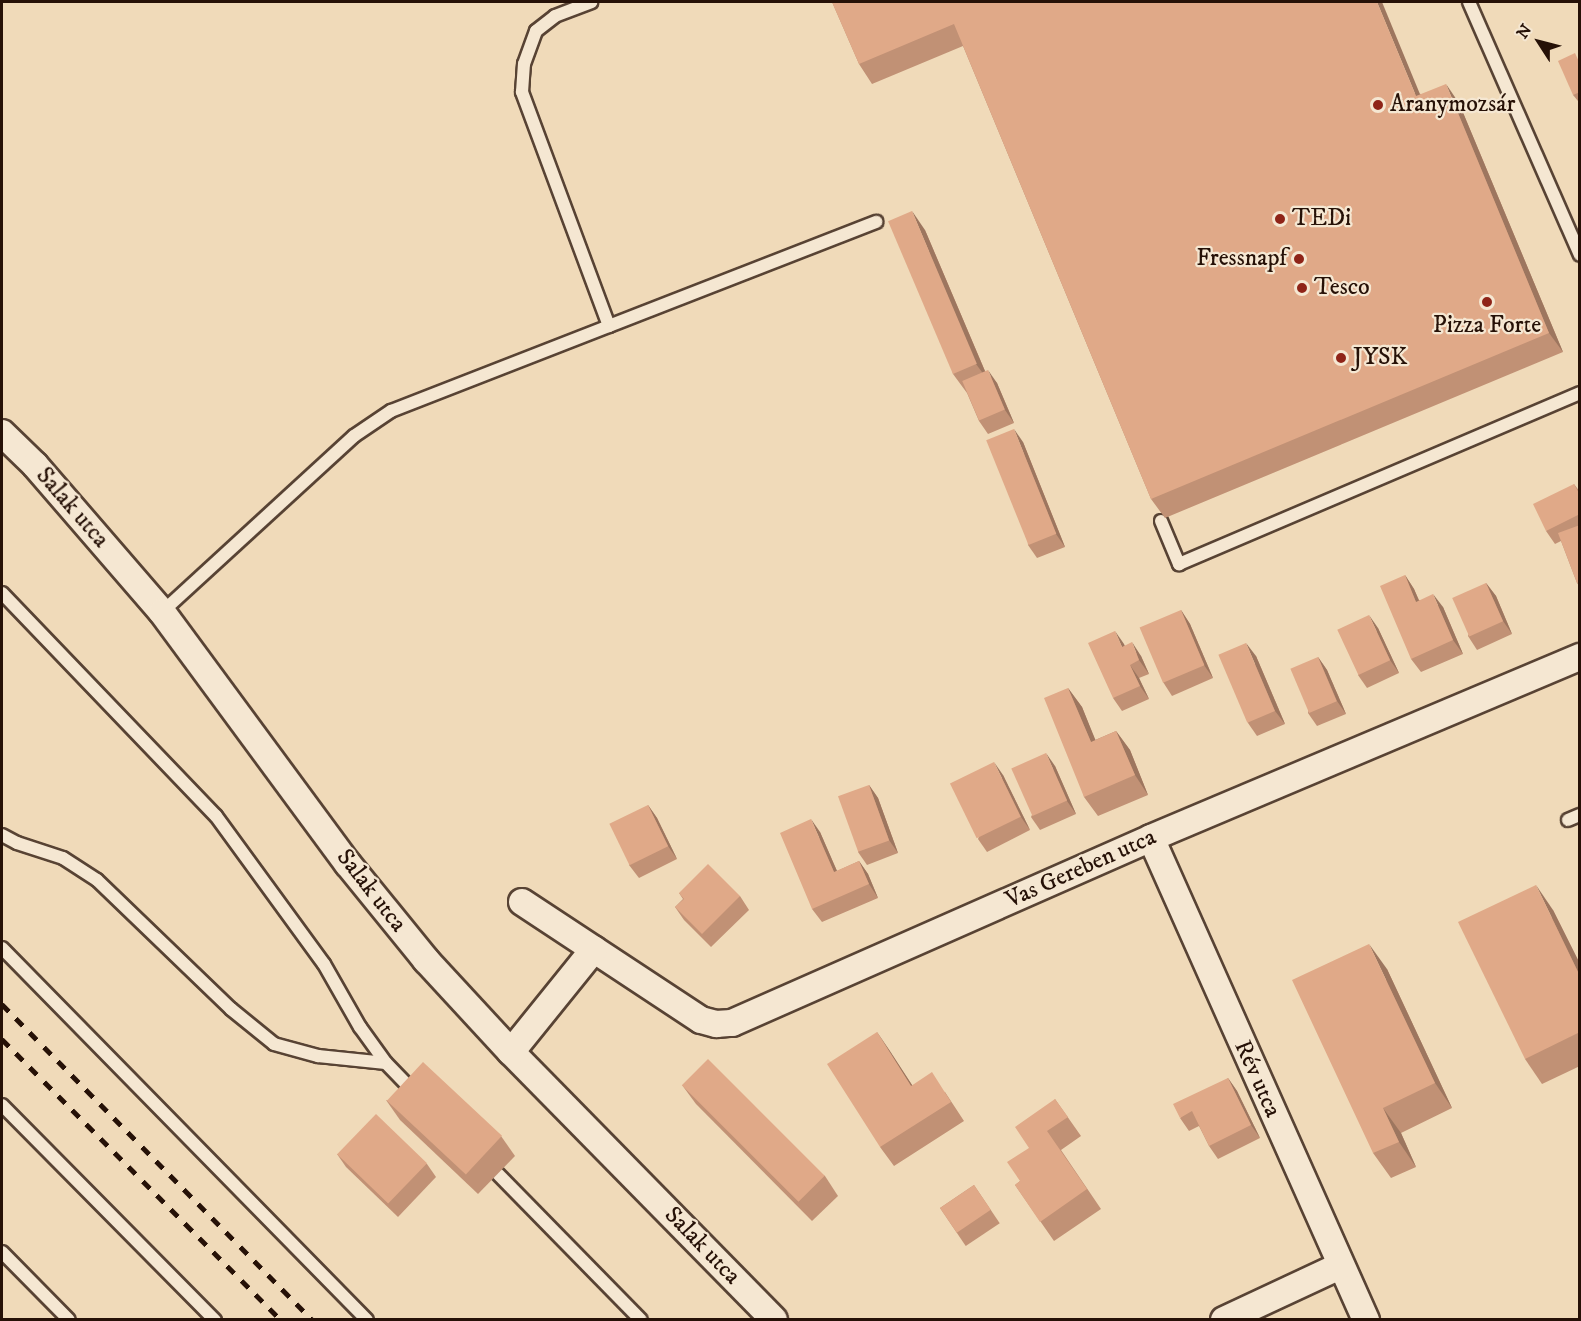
<!DOCTYPE html>
<html>
<head>
<meta charset="utf-8">
<style>
  body { margin:0 }
  #map { position:relative; width:1581px; height:1321px; overflow:hidden; background:#f0dab9; font-family:"IM FELL DW Pica",serif }
  div>[style] { position:absolute }
  .roads { filter:drop-shadow(2px 0 #584334) drop-shadow(-2px 0 #584334) drop-shadow(0 2px #584334) drop-shadow(0 -2px #584334) }
  .lane>* { height:12px; margin:-6px; padding:0 6px; transform-origin:6px; border-radius:6px; background:#f5e7d2 }
  .street>* { height:26px; margin:-13px; padding:0 13px; transform-origin:13px; border-radius:13px; background:#f5e7d2 }
  .rail>* { height:4.5px; margin-top:-2.25px; transform-origin:0; background:repeating-linear-gradient(90deg,#261107 0 10px,transparent 0 20px) }
  .wall>* { inset:0; background:#c19175; transform-origin:0 0 }
  .shaded-wall>* { inset:0; background:#9d765f }
  .building>* { inset:0; background:#e0a988; transform-origin:0 0 }
  .dots>* { width:16px; height:16px; translate:-50% -50%; box-sizing:border-box; border:3px solid #f5e7d2; border-radius:50% }
  span { translate:-50% -50%; white-space:nowrap; text-align:center; line-height:1.15; -webkit-text-stroke:4.5px #f5e7d2; paint-order:stroke }
  .poi-label { font-size:24px; color:#261107 }
  .left { translate:0 -50%; text-align:left }
  .right { translate:-100% -50%; text-align:right }
  .street-label { font-size:24px; color:#261107 }
  .frame { position:absolute; inset:0; border:3px solid #261107; pointer-events:none }
  .north { position:absolute; left:1509px; top:12px; width:60px; height:60px; -webkit-text-stroke:4px #f5e7d2; paint-order:stroke; rotate:306deg; font-size:16px; font-weight:700; line-height:24px; text-align:center; color:#261107 }
  .north::after { content:''; display:block; margin:auto; width:21px; height:27px; background:#261107; clip-path:polygon(50% 0,100% 100%,50% 72%,0 100%) }
</style>
</head>
<body>
<div id="map">
  <div class="roads">
    <div class="lane">
      <i style="left:1469px;top:2px;width:276px;rotate:66.3deg"></i>
      <i style="left:609px;top:326px;width:287px;rotate:-21.3deg"></i>
      <i style="left:1161px;top:521px;width:47px;rotate:67.3deg"></i>
      <i style="left:1179px;top:564px;width:436px;rotate:-23.1deg"></i>
      <i style="left:2px;top:593px;width:309px;rotate:46.2deg"></i>
      <i style="left:216px;top:816px;width:183px;rotate:53.9deg"></i>
      <i style="left:324px;top:964px;width:73px;rotate:60.3deg"></i>
      <i style="left:360px;top:1027px;width:44px;rotate:54.2deg"></i>
      <i style="left:386px;top:1063px;width:40px;rotate:46deg"></i>
      <i style="left:162px;top:612px;width:260px;rotate:-42.5deg"></i>
      <i style="left:354px;top:436px;width:45px;rotate:-34deg"></i>
      <i style="left:391px;top:411px;width:234px;rotate:-21.3deg"></i>
      <i style="left:609px;top:326px;width:250px;rotate:-110.4deg"></i>
      <i style="left:522px;top:92px;width:28px;rotate:-86deg"></i>
      <i style="left:524px;top:64px;width:35px;rotate:-70deg"></i>
      <i style="left:536px;top:31px;width:24px;rotate:-38deg"></i>
      <i style="left:555px;top:16px;width:39px;rotate:-21deg"></i>
      <i style="left:1568px;top:820px;width:13px;rotate:-23deg"></i>
      <i style="left:2px;top:835px;width:17px;rotate:28deg"></i>
      <i style="left:17px;top:843px;width:48px;rotate:18.1deg"></i>
      <i style="left:63px;top:858px;width:40px;rotate:32.9deg"></i>
      <i style="left:97px;top:880px;width:186px;rotate:43.9deg"></i>
      <i style="left:231px;top:1009px;width:55px;rotate:39.1deg"></i>
      <i style="left:274px;top:1044px;width:46px;rotate:15.3deg"></i>
      <i style="left:318px;top:1056px;width:68px;rotate:5.9deg"></i>
      <i style="left:2px;top:948px;width:521px;rotate:45.54deg"></i>
      <i style="left:2px;top:1105px;width:303px;rotate:45.3deg"></i>
      <i style="left:498px;top:1174px;width:204px;rotate:45.6deg"></i>
      <i style="left:2px;top:1252px;width:95px;rotate:45.4deg"></i>
    </div>
    <div class="street">
      <i style="left:2px;top:433px;width:46px;rotate:44.1deg"></i>
      <i style="left:35px;top:465px;width:194px;rotate:49.2deg"></i>
      <i style="left:162px;top:612px;width:313px;rotate:53.6deg"></i>
      <i style="left:348px;top:864px;width:124px;rotate:50.9deg"></i>
      <i style="left:426px;top:960px;width:125px;rotate:47.3deg"></i>
      <i style="left:511px;top:1052px;width:375px;rotate:45.5deg"></i>
      <i style="left:1151px;top:838px;width:528px;rotate:65.96deg"></i>
      <i style="left:522px;top:902px;width:214px;rotate:33.4deg"></i>
      <i style="left:701px;top:1020px;width:16px;rotate:15deg"></i>
      <i style="left:716px;top:1024px;width:16px;rotate:-4deg"></i>
      <i style="left:732px;top:1023px;width:458px;rotate:-23.8deg"></i>
      <i style="left:1151px;top:838px;width:466px;rotate:-22.9deg"></i>
      <i style="left:511px;top:1052px;width:132px;rotate:-51.1deg"></i>
      <i style="left:1224px;top:1320px;width:128px;rotate:-25deg"></i>
    </div>
  </div>
  <div class="rail">
    <i style="left:2px;top:1004px;width:443px;rotate:45.5deg"></i>
    <i style="left:2px;top:1039px;width:396px;rotate:45.2deg"></i>
  </div>
  <div class="wall">
    <i style="clip-path:polygon(832px 2px,1421px 94px,1459px 103px,1563px 352px,1165px 518px,1151px 499px,963px 46px,872px 84px,859px 64px)"></i>
    <i style="clip-path:polygon(1580px 60px,1580px 101px,1578px 101px,1573px 95px)"></i>
    <i style="clip-path:polygon(925px 230px,985px 371px,997px 383px,1014px 423px,988px 434px,979px 421px,967px 393px,953px 374px)"></i>
    <i style="clip-path:polygon(1023px 442px,1065px 547px,1037px 558px,1028px 545px)"></i>
    <i style="clip-path:polygon(1574px 484px,1580px 492px,1580px 587px,1577px 583px,1561px 541px,1555px 544px,1546px 531px)"></i>
    <i style="clip-path:polygon(1405px 575px,1414px 589px,1419px 600px,1443px 607px,1463px 654px,1421px 672px,1411px 659px)"></i>
    <i style="clip-path:polygon(1486px 583px,1496px 596px,1512px 634px,1477px 650px,1468px 636px)"></i>
    <i style="clip-path:polygon(1181px 610px,1190px 624px,1213px 678px,1172px 696px,1163px 682px)"></i>
    <i style="clip-path:polygon(1378px 628px,1399px 673px,1367px 688px,1358px 675px)"></i>
    <i style="clip-path:polygon(1124px 646px,1141px 656px,1149px 674px,1139px 678px,1149px 699px,1122px 711px,1113px 698px)"></i>
    <i style="clip-path:polygon(1256px 656px,1285px 724px,1257px 736px,1248px 723px)"></i>
    <i style="clip-path:polygon(1318px 657px,1327px 670px,1346px 714px,1317px 726px,1308px 713px)"></i>
    <i style="clip-path:polygon(1068px 688px,1082px 707px,1095px 740px,1116px 731px,1130px 750px,1148px 795px,1098px 816px,1084px 797px)"></i>
    <i style="clip-path:polygon(1055px 766px,1076px 814px,1040px 830px,1031px 817px)"></i>
    <i style="clip-path:polygon(1003px 775px,1030px 830px,987px 852px,978px 839px)"></i>
    <i style="clip-path:polygon(869px 785px,878px 798px,898px 853px,867px 865px,858px 852px)"></i>
    <i style="clip-path:polygon(648px 805px,657px 818px,677px 859px,639px 878px,629px 865px)"></i>
    <i style="clip-path:polygon(820px 832px,837px 871px,859px 861px,868px 874px,878px 898px,822px 922px,812px 909px)"></i>
    <i style="clip-path:polygon(679px 893px,740px 896px,749px 910px,711px 947px,684px 920px,675px 907px,683px 899px)"></i>
    <i style="clip-path:polygon(1553px 910px,1580px 964px,1580px 1066px,1542px 1084px,1525px 1059px)"></i>
    <i style="clip-path:polygon(1387px 969px,1452px 1108px,1401px 1133px,1416px 1167px,1391px 1178px,1373px 1153px)"></i>
    <i style="clip-path:polygon(877px 1032px,912px 1085px,945px 1092px,964px 1121px,894px 1166px,880px 1147px)"></i>
    <i style="clip-path:polygon(1228px 1078px,1237px 1091px,1260px 1138px,1218px 1159px,1209px 1146px,1199px 1126px,1189px 1131px,1180px 1118px)"></i>
    <i style="clip-path:polygon(682px 1085px,825px 1176px,838px 1196px,812px 1221px,696px 1104px)"></i>
    <i style="clip-path:polygon(1055px 1099px,1081px 1136px,1061px 1150px,1101px 1209px,1054px 1241px,1015px 1185px,1020px 1181px,1029px 1148px)"></i>
    <i style="clip-path:polygon(386px 1100px,501px 1136px,515px 1156px,478px 1194px,400px 1120px)"></i>
    <i style="clip-path:polygon(337px 1154px,427px 1164px,436px 1177px,398px 1217px,346px 1167px)"></i>
    <i style="left:974px;top:1185px;width:46px;height:41px;rotate:56deg"></i>
  </div>
  <div class="shaded-wall">
    <i style="clip-path:polygon(1377px 2px,1382px 2px,1429px 116px,1416px 96px)"></i>
    <i style="clip-path:polygon(1446px 84px,1459px 103px,1563px 352px,1549px 333px)"></i>
    <i style="clip-path:polygon(912px 211px,925px 230px,990px 383px,976px 364px)"></i>
    <i style="clip-path:polygon(988px 370px,997px 383px,1014px 423px,1005px 410px)"></i>
    <i style="clip-path:polygon(1014px 429px,1023px 442px,1065px 547px,1056px 534px)"></i>
    <i style="clip-path:polygon(1405px 575px,1414px 589px,1425px 615px,1416px 602px)"></i>
    <i style="clip-path:polygon(1486px 583px,1496px 596px,1512px 634px,1503px 621px)"></i>
    <i style="clip-path:polygon(1433px 594px,1443px 607px,1463px 654px,1453px 640px)"></i>
    <i style="clip-path:polygon(1181px 610px,1190px 624px,1213px 678px,1204px 665px)"></i>
    <i style="clip-path:polygon(1369px 615px,1378px 628px,1399px 673px,1390px 660px)"></i>
    <i style="clip-path:polygon(1115px 631px,1124px 644px,1131px 660px,1122px 647px)"></i>
    <i style="clip-path:polygon(1132px 642px,1141px 656px,1149px 674px,1139px 660px)"></i>
    <i style="clip-path:polygon(1246px 643px,1256px 656px,1285px 724px,1275px 711px)"></i>
    <i style="clip-path:polygon(1318px 657px,1327px 670px,1346px 714px,1337px 701px)"></i>
    <i style="clip-path:polygon(1130px 665px,1139px 678px,1149px 699px,1140px 686px)"></i>
    <i style="clip-path:polygon(1068px 688px,1082px 707px,1104px 761px,1091px 742px)"></i>
    <i style="clip-path:polygon(1116px 731px,1130px 750px,1148px 795px,1135px 775px)"></i>
    <i style="clip-path:polygon(1046px 753px,1055px 766px,1076px 814px,1067px 801px)"></i>
    <i style="clip-path:polygon(994px 762px,1003px 775px,1030px 830px,1021px 817px)"></i>
    <i style="clip-path:polygon(869px 785px,878px 798px,898px 853px,889px 840px)"></i>
    <i style="clip-path:polygon(648px 805px,657px 818px,677px 859px,668px 846px)"></i>
    <i style="clip-path:polygon(811px 819px,820px 832px,843px 885px,834px 872px)"></i>
    <i style="clip-path:polygon(859px 861px,868px 874px,878px 898px,869px 884px)"></i>
    <i style="clip-path:polygon(1536px 885px,1553px 910px,1580px 964px,1580px 976px)"></i>
    <i style="clip-path:polygon(1369px 944px,1387px 969px,1452px 1108px,1435px 1083px)"></i>
    <i style="clip-path:polygon(877px 1032px,890px 1051px,925px 1105px,911px 1086px)"></i>
    <i style="clip-path:polygon(1228px 1078px,1237px 1091px,1260px 1138px,1251px 1125px)"></i>
    <i style="clip-path:polygon(1383px 1108px,1401px 1133px,1416px 1167px,1399px 1142px)"></i>
  </div>
  <div class="building">
    <i style="clip-path:polygon(832px 2px,1377px 2px,1416px 96px,1446px 84px,1549px 333px,1151px 499px,954px 24px,859px 64px)"></i>
    <i style="clip-path:polygon(1575px 53px,1580px 64px,1580px 92px,1573px 95px,1558px 61px)"></i>
    <i style="left:912px;top:211px;width:166px;height:26px;rotate:67deg"></i>
    <i style="left:988px;top:370px;width:43px;height:28px;rotate:67deg"></i>
    <i style="left:1014px;top:429px;width:113px;height:30px;rotate:68deg"></i>
    <i style="clip-path:polygon(1574px 484px,1580px 495px,1580px 514px,1546px 531px,1533px 504px)"></i>
    <i style="clip-path:polygon(1580px 525px,1580px 582px,1577px 583px,1558px 533px)"></i>
    <i style="clip-path:polygon(1405px 575px,1416px 602px,1433px 594px,1453px 640px,1411px 659px,1380px 586px)"></i>
    <i style="left:1486px;top:583px;width:42px;height:37px;rotate:66deg"></i>
    <i style="left:1181px;top:610px;width:60px;height:45px;rotate:67deg"></i>
    <i style="left:1369px;top:615px;width:50px;height:35px;rotate:65deg"></i>
    <i style="clip-path:polygon(1115px 631px,1122px 647px,1132px 642px,1139px 660px,1130px 665px,1140px 686px,1113px 698px,1088px 643px)"></i>
    <i style="left:1246px;top:643px;width:74px;height:30px;rotate:67deg"></i>
    <i style="left:1318px;top:657px;width:48px;height:30px;rotate:67deg"></i>
    <i style="clip-path:polygon(1068px 688px,1091px 742px,1116px 731px,1135px 775px,1084px 797px,1044px 698px)"></i>
    <i style="left:1046px;top:753px;width:52px;height:38px;rotate:66deg"></i>
    <i style="left:994px;top:762px;width:61px;height:49px;rotate:64deg"></i>
    <i style="left:869px;top:785px;width:59px;height:33px;rotate:70deg"></i>
    <i style="left:648px;top:805px;width:46px;height:43px;rotate:64deg"></i>
    <i style="clip-path:polygon(811px 819px,834px 872px,859px 861px,869px 884px,812px 909px,780px 833px)"></i>
    <i style="clip-path:polygon(708px 864px,740px 896px,702px 934px,675px 907px,684px 899px,679px 893px)"></i>
    <i style="clip-path:polygon(1536px 885px,1580px 976px,1580px 1032px,1525px 1059px,1458px 922px)"></i>
    <i style="clip-path:polygon(1369px 944px,1435px 1083px,1383px 1108px,1399px 1142px,1373px 1153px,1292px 980px)"></i>
    <i style="clip-path:polygon(877px 1032px,911px 1086px,932px 1072px,951px 1102px,880px 1147px,827px 1064px)"></i>
    <i style="left:708px;top:1059px;width:165px;height:37px;rotate:45deg"></i>
    <i style="left:423px;top:1062px;width:108px;height:53px;rotate:43deg"></i>
    <i style="clip-path:polygon(1228px 1078px,1251px 1125px,1209px 1146px,1192px 1111px,1180px 1118px,1173px 1104px)"></i>
    <i style="clip-path:polygon(1055px 1099px,1068px 1117px,1047px 1131px,1087px 1189px,1040px 1222px,1015px 1185px,1020px 1181px,1007px 1162px,1029px 1148px,1015px 1127px)"></i>
    <i style="left:376px;top:1114px;width:71px;height:56px;rotate:44deg"></i>
    <i style="left:974px;top:1185px;width:30px;height:41px;rotate:56deg"></i>
  </div>
  <div class="dots">
    <i style="left:1378px;top:105px;background:#8f2418"></i>
    <i style="left:1280px;top:219px;background:#8f2418"></i>
    <i style="left:1299px;top:259px;background:#8f2418"></i>
    <i style="left:1302px;top:288px;background:#8f2418"></i>
    <i style="left:1487px;top:302px;background:#8f2418"></i>
    <i style="left:1341px;top:358px;background:#8f2418"></i>
  </div>
  <div class="poi-label">
    <span class="left" style="left:1390px;top:105px">Aranymozsár</span>
    <span class="left" style="left:1292px;top:219px">TEDi</span>
    <span class="right" style="left:1287px;top:259px">Fressnapf</span>
    <span class="left" style="left:1314px;top:288px">Tesco</span>
    <span style="left:1487px;top:326px">Pizza Forte</span>
    <span class="left" style="left:1353px;top:358px">JYSK</span>
  </div>
  <div class="street-label">
    <span style="left:72px;top:508px;rotate:49deg">Salak utca</span>
    <span style="left:1081px;top:869px;rotate:-24deg">Vas Gereben utca</span>
    <span style="left:371px;top:891px;rotate:52deg">Salak utca</span>
    <span style="left:1257px;top:1079px;rotate:66deg">Rév utca</span>
    <span style="left:702px;top:1246px;rotate:46deg">Salak utca</span>
  </div>
  <div class="frame"></div>
  <div class="north">N</div>
</div>
</body>
</html>
